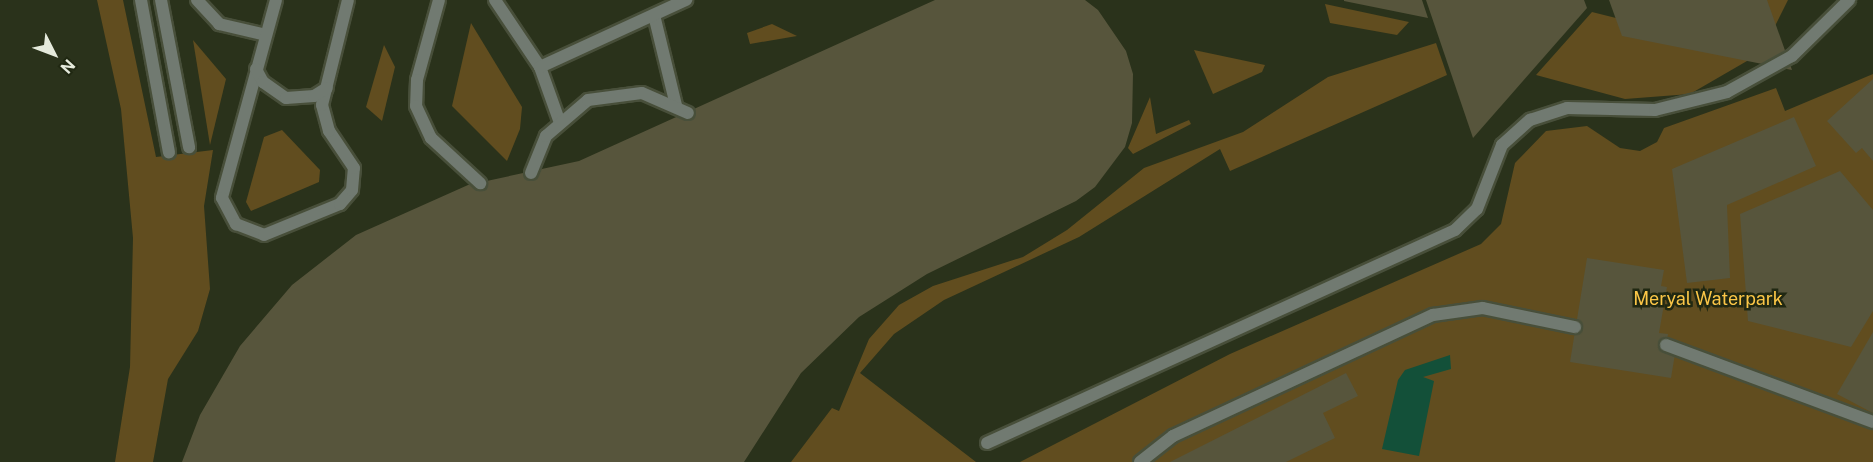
<!DOCTYPE html>
<html>
<head>
<meta charset="utf-8">
<style>
  body { margin:0 }
  #map { position:relative; width:1873px; height:462px; overflow:hidden; background:#2a321b; font-family:"Public Sans",sans-serif }
  div>[style] { position:absolute }
  .green>* { inset:0; background:#614d1f }
  .water>* { inset:0; background:#135039 }
  .building>* { inset:0; background:#57553c }
  .roads { filter:drop-shadow(2px 0 #484f3a) drop-shadow(-2px 0 #484f3a) drop-shadow(0 2px #484f3a) drop-shadow(0 -2px #484f3a) }
  .service>* { height:12px; margin:-6px; padding:0 6px; transform-origin:6px; border-radius:6px; background:#717a71 }
  span { translate:-50% -50%; white-space:nowrap; text-align:center; line-height:1.15; -webkit-text-stroke:5px #202812; paint-order:stroke }
  .park-label { font-size:18px; color:#fbc647 }
  .north { position:absolute; left:24px; top:24px; width:60px; height:60px; -webkit-text-stroke:4px #202812; paint-order:stroke; rotate:132deg; font-size:16px; font-weight:700; line-height:24px; text-align:center; color:#e5eadc }
  .north::after { content:''; display:block; margin:auto; width:21px; height:27px; background:#e5eadc; clip-path:polygon(50% 0,100% 100%,50% 72%,0 100%) }
</style>
</head>
<body>
<div id="map">
  <div class="green">
    <i style="clip-path:polygon(97px 0,123px 0,156px 157px,213px 150px,204px 206px,210px 289px,198px 331px,168px 379px,153px 462px,115px 462px,130px 367px,133px 238px,121px 109px)"></i>
    <i style="clip-path:polygon(1756px 0,1788px 0,1775px 26px,1747px 61px,1690px 94px,1625px 99px,1536px 75px,1592px 12px,1620px 19px)"></i>
    <i style="clip-path:polygon(1325px 4px,1409px 22px,1397px 35px,1330px 23px)"></i>
    <i style="clip-path:polygon(471px 23px,522px 107px,520px 129px,507px 161px,452px 106px)"></i>
    <i style="clip-path:polygon(772px 24px,797px 36px,750px 44px,747px 33px)"></i>
    <i style="clip-path:polygon(193px 40px,226px 79px,210px 145px)"></i>
    <i style="clip-path:polygon(1436px 43px,1447px 75px,1230px 171px,1220px 149px,1079px 237px,944px 300px,894px 334px,860px 373px,976px 462px,791px 462px,832px 408px,839px 411px,869px 339px,899px 305px,933px 286px,1023px 257px,1067px 230px,1144px 168px,1243px 132px,1328px 77px)"></i>
    <i style="clip-path:polygon(384px 45px,395px 67px,382px 121px,366px 107px)"></i>
    <i style="clip-path:polygon(1194px 50px,1265px 65px,1262px 72px,1213px 94px)"></i>
    <i style="clip-path:polygon(1873px 74px,1873px 462px,1020px 462px,1230px 354px,1481px 244px,1501px 224px,1515px 163px,1546px 131px,1587px 126px,1620px 148px,1640px 151px,1657px 142px,1664px 128px,1776px 88px,1785px 111px)"></i>
    <i style="clip-path:polygon(1150px 97px,1156px 134px,1189px 120px,1191px 124px,1133px 154px,1128px 148px)"></i>
    <i style="clip-path:polygon(282px 130px,320px 170px,319px 182px,251px 211px,246px 202px,264px 137px)"></i>
  </div>
  <div class="water">
    <i style="clip-path:polygon(1450px 355px,1451px 369px,1423px 377px,1434px 381px,1419px 456px,1382px 449px,1398px 380px,1405px 370px)"></i>
  </div>
  <div class="building">
    <i style="clip-path:polygon(935px 0,1085px 0,1098px 10px,1126px 51px,1133px 74px,1132px 123px,1125px 147px,1095px 187px,1076px 201px,927px 274px,859px 317px,801px 373px,744px 462px,182px 462px,200px 415px,240px 346px,292px 285px,356px 235px,468px 185px,579px 161px)"></i>
    <i style="clip-path:polygon(1344px 0,1422px 0,1428px 18px,1344px 1px)"></i>
    <i style="clip-path:polygon(1426px 0,1584px 0,1587px 8px,1473px 138px)"></i>
    <i style="clip-path:polygon(1609px 0,1767px 0,1792px 70px,1622px 36px)"></i>
    <i style="clip-path:polygon(1873px 79px,1873px 161px,1862px 148px,1856px 153px,1827px 121px)"></i>
    <i style="clip-path:polygon(1794px 117px,1816px 166px,1727px 205px,1730px 278px,1687px 283px,1672px 169px)"></i>
    <i style="clip-path:polygon(1840px 171px,1873px 210px,1873px 311px,1851px 347px,1748px 321px,1740px 214px)"></i>
    <i style="clip-path:polygon(1587px 258px,1664px 270px,1661px 286px,1667px 287px,1659px 333px,1668px 334px,1665px 353px,1675px 354px,1671px 378px,1570px 362px)"></i>
    <i style="clip-path:polygon(1873px 332px,1873px 413px,1837px 394px)"></i>
    <i style="clip-path:polygon(1346px 373px,1358px 396px,1323px 413px,1335px 438px,1286px 462px,1170px 462px)"></i>
  </div>
  <div class="roads">
    <div class="service">
      <i style="left:141px;top:0;width:155px;rotate:79.6deg"></i>
      <i style="left:161px;top:0;width:150px;rotate:79.2deg"></i>
      <i style="left:197px;top:0;width:33px;rotate:47deg"></i>
      <i style="left:219px;top:24px;width:48px;rotate:13.2deg"></i>
      <i style="left:276px;top:0;width:205px;rotate:105.3deg"></i>
      <i style="left:222px;top:198px;width:30px;rotate:62deg"></i>
      <i style="left:236px;top:224px;width:30px;rotate:21deg"></i>
      <i style="left:264px;top:235px;width:82px;rotate:-22.2deg"></i>
      <i style="left:340px;top:204px;width:18px;rotate:-49deg"></i>
      <i style="left:352px;top:190px;width:22px;rotate:-85deg"></i>
      <i style="left:354px;top:168px;width:45px;rotate:-124deg"></i>
      <i style="left:329px;top:131px;width:27px;rotate:-105deg"></i>
      <i style="left:322px;top:105px;width:108px;rotate:-76.1deg"></i>
      <i style="left:439px;top:0;width:83px;rotate:105.4deg"></i>
      <i style="left:417px;top:80px;width:26px;rotate:92deg"></i>
      <i style="left:416px;top:106px;width:35px;rotate:65deg"></i>
      <i style="left:431px;top:138px;width:67px;rotate:42.6deg"></i>
      <i style="left:495px;top:0;width:81px;rotate:56.1deg"></i>
      <i style="left:540px;top:67px;width:56px;rotate:70.3deg"></i>
      <i style="left:654px;top:15px;width:93px;rotate:76.3deg"></i>
      <i style="left:540px;top:67px;width:161px;rotate:-24.7deg"></i>
      <i style="left:256px;top:69px;width:15px;rotate:62deg"></i>
      <i style="left:263px;top:82px;width:28px;rotate:35deg"></i>
      <i style="left:286px;top:98px;width:28px;rotate:-4deg"></i>
      <i style="left:314px;top:96px;width:15px;rotate:-32deg"></i>
      <i style="left:531px;top:173px;width:40px;rotate:-68deg"></i>
      <i style="left:546px;top:136px;width:55px;rotate:-40.6deg"></i>
      <i style="left:588px;top:100px;width:54px;rotate:-7.4deg"></i>
      <i style="left:642px;top:93px;width:50px;rotate:23.5deg"></i>
      <i style="left:1666px;top:345px;width:221px;rotate:20.4deg"></i>
      <i style="left:987px;top:443px;width:514px;rotate:-24.47deg"></i>
      <i style="left:1455px;top:230px;width:30px;rotate:-44deg"></i>
      <i style="left:1477px;top:209px;width:69px;rotate:-68.7deg"></i>
      <i style="left:1502px;top:145px;width:38px;rotate:-42deg"></i>
      <i style="left:1530px;top:120px;width:39px;rotate:-18deg"></i>
      <i style="left:1567px;top:108px;width:88px;rotate:1.3deg"></i>
      <i style="left:1655px;top:110px;width:74px;rotate:-14deg"></i>
      <i style="left:1727px;top:92px;width:74px;rotate:-29deg"></i>
      <i style="left:1792px;top:56px;width:80px;rotate:-44.5deg"></i>
      <i style="left:1140px;top:462px;width:42px;rotate:-38.2deg"></i>
      <i style="left:1173px;top:436px;width:287px;rotate:-25deg"></i>
      <i style="left:1433px;top:315px;width:50px;rotate:-8deg"></i>
      <i style="left:1483px;top:308px;width:94px;rotate:11.7deg"></i>
    </div>
  </div>
  <div class="park-label">
    <span style="left:1708px;top:299px">Meryal Waterpark</span>
  </div>
  <div class="north">N</div>
</div>
</body>
</html>
